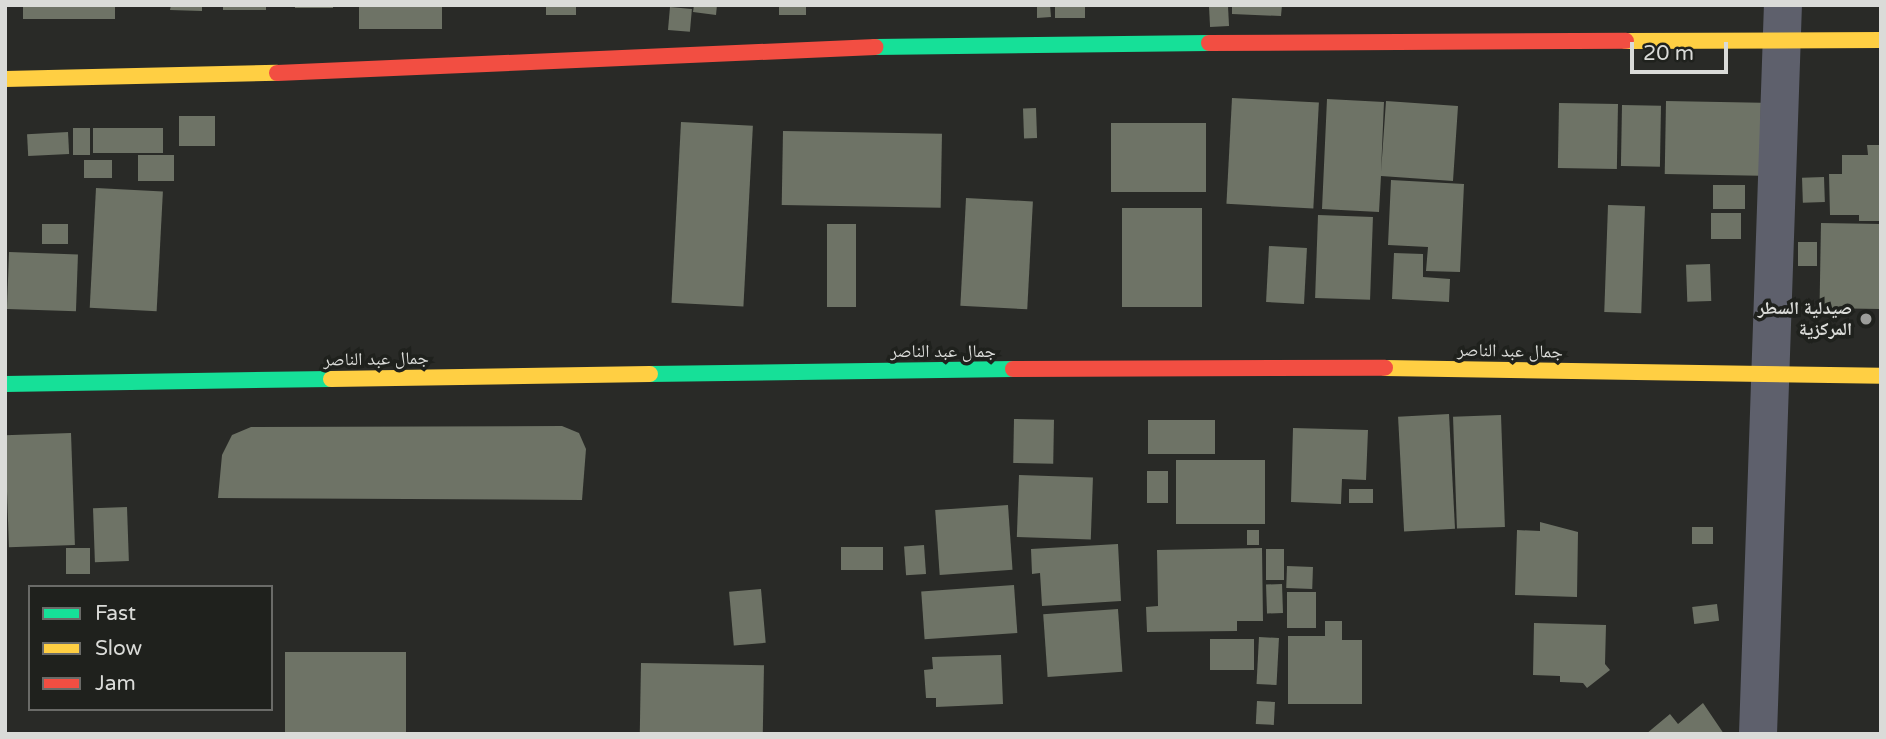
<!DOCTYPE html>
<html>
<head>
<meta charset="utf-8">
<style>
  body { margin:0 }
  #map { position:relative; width:1886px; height:739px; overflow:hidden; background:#292a27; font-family:"Varela Round","Noto Naskh Arabic",sans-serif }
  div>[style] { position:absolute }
  .building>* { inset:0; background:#6e7366; transform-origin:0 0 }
  .street>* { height:38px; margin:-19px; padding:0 19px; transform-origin:19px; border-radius:19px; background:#5e606c }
  .fast>* { height:16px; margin:-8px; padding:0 8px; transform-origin:8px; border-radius:8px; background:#16e098 }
  .slow>* { height:16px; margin:-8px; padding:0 8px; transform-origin:8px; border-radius:8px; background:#ffcf43 }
  .jam>* { height:16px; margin:-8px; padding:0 8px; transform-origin:8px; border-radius:8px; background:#f24e42 }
  .dots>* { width:19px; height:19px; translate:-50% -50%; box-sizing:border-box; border:4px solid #1f211d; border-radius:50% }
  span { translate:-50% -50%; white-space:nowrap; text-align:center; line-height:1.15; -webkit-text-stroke:7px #1f211d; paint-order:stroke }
  .poi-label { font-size:18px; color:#dadbd8; font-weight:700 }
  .right { translate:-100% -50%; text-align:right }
  .street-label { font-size:18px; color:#dadbd8 }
  .frame { position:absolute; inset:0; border:7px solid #dadbd8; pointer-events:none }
  .legend { position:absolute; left:28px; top:585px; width:245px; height:126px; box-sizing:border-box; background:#1f211d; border:2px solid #6a6b68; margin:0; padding:9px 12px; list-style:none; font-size:21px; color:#dadbd8 }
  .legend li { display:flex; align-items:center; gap:14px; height:35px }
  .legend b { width:35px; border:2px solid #6a6b68 }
  .scale { position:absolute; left:1630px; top:42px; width:98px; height:32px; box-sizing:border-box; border:4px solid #dadbd8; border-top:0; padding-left:9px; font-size:21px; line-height:24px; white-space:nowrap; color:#dadbd8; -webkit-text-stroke:5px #1f211d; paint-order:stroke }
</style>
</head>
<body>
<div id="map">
  <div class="building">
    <i style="left:23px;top:5px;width:92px;height:14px"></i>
    <i style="clip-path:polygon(171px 5px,202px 5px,202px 11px,170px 10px)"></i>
    <i style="left:223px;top:5px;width:43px;height:5px"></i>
    <i style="left:295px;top:5px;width:38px;height:3px"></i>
    <i style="left:359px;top:5px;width:83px;height:24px"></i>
    <i style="left:546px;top:5px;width:30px;height:10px"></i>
    <i style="clip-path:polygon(694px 5px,717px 5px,716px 15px,693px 12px)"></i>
    <i style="left:779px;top:5px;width:27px;height:10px"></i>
    <i style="clip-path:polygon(1037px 5px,1050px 5px,1051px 17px,1037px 18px)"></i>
    <i style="left:1055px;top:5px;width:30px;height:13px"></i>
    <i style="clip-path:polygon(1232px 5px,1282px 5px,1281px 16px,1232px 14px)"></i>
    <i style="left:1228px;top:6px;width:20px;height:19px;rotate:87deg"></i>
    <i style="left:670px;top:7px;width:22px;height:23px;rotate:5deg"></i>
    <i style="left:1232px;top:98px;width:87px;height:106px;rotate:3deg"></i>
    <i style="clip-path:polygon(1327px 99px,1384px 102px,1381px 172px,1386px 101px,1458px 106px,1453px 181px,1381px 176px,1379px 212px,1322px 209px)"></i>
    <i style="left:1666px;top:101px;width:95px;height:73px;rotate:1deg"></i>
    <i style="left:1559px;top:103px;width:59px;height:65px;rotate:1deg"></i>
    <i style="left:1622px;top:105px;width:39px;height:61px;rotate:1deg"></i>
    <i style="left:1036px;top:108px;width:30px;height:13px;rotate:88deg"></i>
    <i style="left:215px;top:116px;width:30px;height:36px;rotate:90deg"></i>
    <i style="left:681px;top:122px;width:72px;height:181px;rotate:3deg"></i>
    <i style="left:1111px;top:123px;width:95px;height:69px"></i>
    <i style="left:90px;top:128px;width:27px;height:17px;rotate:90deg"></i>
    <i style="left:163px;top:128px;width:25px;height:70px;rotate:90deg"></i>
    <i style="left:783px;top:131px;width:159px;height:74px;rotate:1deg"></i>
    <i style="left:68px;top:132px;width:22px;height:41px;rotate:87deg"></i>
    <i style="clip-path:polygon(1867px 145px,1881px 145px,1879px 221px,1859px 221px,1859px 215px,1830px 215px,1829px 174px,1842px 174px,1842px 155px,1868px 155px)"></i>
    <i style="left:138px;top:155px;width:36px;height:26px"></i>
    <i style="left:84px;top:160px;width:28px;height:18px"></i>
    <i style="left:1824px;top:177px;width:25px;height:22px;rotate:88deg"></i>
    <i style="clip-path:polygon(1391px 180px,1464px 184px,1460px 272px,1426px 271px,1428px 247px,1388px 245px)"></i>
    <i style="left:1713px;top:185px;width:32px;height:24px"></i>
    <i style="left:96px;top:188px;width:67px;height:120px;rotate:3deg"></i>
    <i style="left:966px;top:198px;width:67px;height:108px;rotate:3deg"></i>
    <i style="left:1608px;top:205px;width:37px;height:107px;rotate:2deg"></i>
    <i style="left:1122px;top:208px;width:80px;height:99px"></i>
    <i style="left:1711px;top:213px;width:30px;height:26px"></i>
    <i style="left:1318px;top:215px;width:55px;height:83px;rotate:2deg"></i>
    <i style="left:1821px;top:223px;width:60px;height:85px;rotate:1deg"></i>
    <i style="left:42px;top:224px;width:26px;height:20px"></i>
    <i style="left:827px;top:224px;width:29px;height:83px"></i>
    <i style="left:1798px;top:242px;width:19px;height:24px"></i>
    <i style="left:1269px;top:246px;width:38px;height:56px;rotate:3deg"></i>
    <i style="left:9px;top:252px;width:69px;height:57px;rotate:2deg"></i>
    <i style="clip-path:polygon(1394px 253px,1423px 254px,1423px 277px,1450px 279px,1449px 302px,1392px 299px)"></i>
    <i style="left:1710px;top:264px;width:37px;height:24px;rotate:88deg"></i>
    <i style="left:1449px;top:414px;width:115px;height:51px;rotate:87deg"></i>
    <i style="left:1501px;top:415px;width:112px;height:48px;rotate:88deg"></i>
    <i style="left:1014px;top:419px;width:40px;height:44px;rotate:1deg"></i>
    <i style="left:1148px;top:420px;width:67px;height:34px"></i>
    <i style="clip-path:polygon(562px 426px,579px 433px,586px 449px,582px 500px,218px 498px,222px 455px,232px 435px,251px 427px)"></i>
    <i style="clip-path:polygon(1293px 428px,1368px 430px,1366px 480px,1342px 479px,1341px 504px,1291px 502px)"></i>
    <i style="left:71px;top:433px;width:112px;height:66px;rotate:88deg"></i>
    <i style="left:1176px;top:460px;width:89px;height:64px"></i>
    <i style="left:1147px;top:471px;width:21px;height:32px"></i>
    <i style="left:1019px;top:475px;width:74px;height:62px;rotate:2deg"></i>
    <i style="left:1349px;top:489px;width:24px;height:14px"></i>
    <i style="left:1008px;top:505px;width:65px;height:73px;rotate:86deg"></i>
    <i style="left:127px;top:507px;width:54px;height:34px;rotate:88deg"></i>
    <i style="clip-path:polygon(1540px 522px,1578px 532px,1577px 597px,1515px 595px,1517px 530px,1540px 531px)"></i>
    <i style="left:1692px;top:527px;width:21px;height:17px"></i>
    <i style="left:1247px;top:530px;width:12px;height:15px"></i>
    <i style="clip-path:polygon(1118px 544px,1121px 601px,1042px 606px,1040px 573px,1032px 574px,1031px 549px)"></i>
    <i style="left:924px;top:545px;width:29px;height:20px;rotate:86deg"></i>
    <i style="left:883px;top:547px;width:23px;height:42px;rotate:90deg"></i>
    <i style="left:90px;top:548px;width:26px;height:24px;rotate:90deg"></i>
    <i style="clip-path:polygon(1262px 548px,1263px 621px,1237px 621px,1237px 631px,1147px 632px,1146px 607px,1158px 606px,1157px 550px)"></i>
    <i style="left:1266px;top:549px;width:18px;height:31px"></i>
    <i style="left:1287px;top:566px;width:26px;height:22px;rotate:2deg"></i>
    <i style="left:1282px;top:584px;width:29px;height:16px;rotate:88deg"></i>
    <i style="left:1014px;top:585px;width:48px;height:93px;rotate:86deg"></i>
    <i style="left:761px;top:589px;width:54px;height:32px;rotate:85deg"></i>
    <i style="left:1287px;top:592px;width:29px;height:36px"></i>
    <i style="left:1717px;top:604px;width:17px;height:25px;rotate:83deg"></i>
    <i style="left:1118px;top:609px;width:63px;height:75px;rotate:86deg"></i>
    <i style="clip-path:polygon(1325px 621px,1342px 621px,1342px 640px,1362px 640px,1362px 704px,1288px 704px,1288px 636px,1325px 636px)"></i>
    <i style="clip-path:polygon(1534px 623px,1606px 625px,1605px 664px,1610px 670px,1587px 688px,1583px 683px,1560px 682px,1560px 676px,1533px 675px)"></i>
    <i style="left:1259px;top:637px;width:20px;height:47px;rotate:3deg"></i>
    <i style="left:1210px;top:639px;width:44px;height:31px"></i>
    <i style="left:285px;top:652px;width:121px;height:82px"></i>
    <i style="clip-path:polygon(1001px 655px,1003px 704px,936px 707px,936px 698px,926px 698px,924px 670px,933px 669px,932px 657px)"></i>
    <i style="left:641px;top:663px;width:123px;height:71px;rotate:1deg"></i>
    <i style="left:1257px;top:701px;width:18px;height:23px;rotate:3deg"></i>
    <i style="clip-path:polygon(1703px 703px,1724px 734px,1646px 734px,1670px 714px,1678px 724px)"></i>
  </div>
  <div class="street">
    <i style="left:1758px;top:734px;width:729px;rotate:-88.04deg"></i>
  </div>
  <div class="fast">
    <i style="left:875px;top:47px;width:334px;rotate:-0.7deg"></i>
    <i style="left:650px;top:374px;width:363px;rotate:-0.8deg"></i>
    <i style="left:5px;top:384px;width:326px;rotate:-0.9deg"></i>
  </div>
  <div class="slow">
    <i style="left:1626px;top:41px;width:255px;rotate:-0.2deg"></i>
    <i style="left:5px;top:79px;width:272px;rotate:-1.3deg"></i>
    <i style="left:1385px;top:368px;width:496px;rotate:0.9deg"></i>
    <i style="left:331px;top:379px;width:319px;rotate:-0.9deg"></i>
  </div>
  <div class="jam">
    <i style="left:1209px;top:43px;width:417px;rotate:-0.3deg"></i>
    <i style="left:277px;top:73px;width:599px;rotate:-2.49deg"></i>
    <i style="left:1013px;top:369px;width:372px;rotate:-0.2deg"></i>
  </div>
  <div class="dots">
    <i style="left:1866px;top:319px;background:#9c9d9a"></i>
  </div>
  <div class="poi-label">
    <span class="right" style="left:1852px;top:319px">صيدلية السطر<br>المركزية</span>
  </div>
  <div class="street-label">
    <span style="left:943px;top:351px">جمال عبد الناصر</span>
    <span style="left:1510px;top:351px;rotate:1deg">جمال عبد الناصر</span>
    <span style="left:376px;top:359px;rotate:-1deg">جمال عبد الناصر</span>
  </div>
  <div class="frame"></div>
  <ul class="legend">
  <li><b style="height:9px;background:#16e098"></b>Fast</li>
  <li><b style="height:9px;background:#ffcf43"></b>Slow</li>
  <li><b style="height:9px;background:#f24e42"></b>Jam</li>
  </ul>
  <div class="scale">20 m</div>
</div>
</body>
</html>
